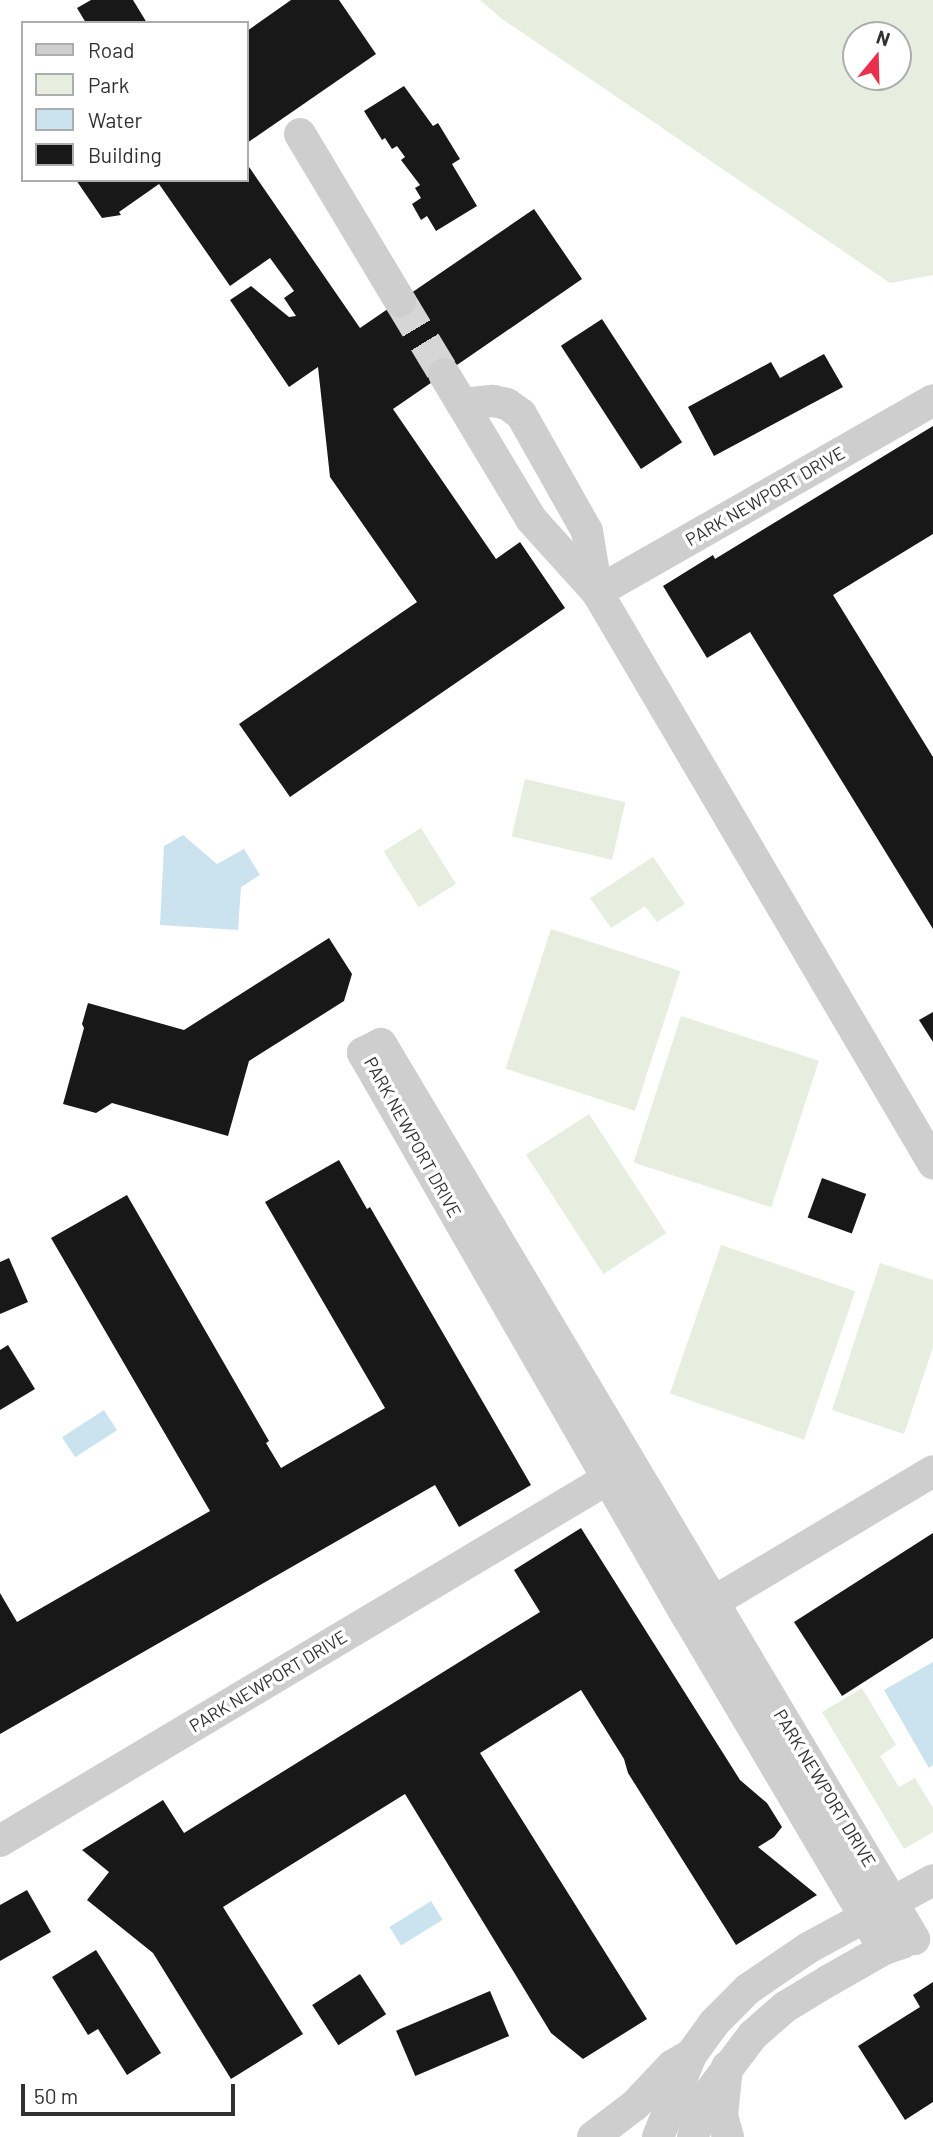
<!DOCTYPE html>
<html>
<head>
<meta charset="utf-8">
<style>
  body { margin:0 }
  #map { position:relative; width:933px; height:2137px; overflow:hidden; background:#fff; font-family:Barlow,sans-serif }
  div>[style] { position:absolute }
  .green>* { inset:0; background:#e8eedf; transform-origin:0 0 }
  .water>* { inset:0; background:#cbe3ee; transform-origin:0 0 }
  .building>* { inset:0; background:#181818; transform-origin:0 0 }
  .minor-tunnel>* { height:32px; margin-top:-16px; transform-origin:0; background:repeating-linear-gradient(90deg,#d6d6d6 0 32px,transparent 0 48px) }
  .minor>* { height:32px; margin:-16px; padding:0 16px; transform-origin:16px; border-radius:16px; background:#cecece }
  span { translate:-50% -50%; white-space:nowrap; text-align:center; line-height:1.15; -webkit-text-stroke:7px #fff; paint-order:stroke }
  .street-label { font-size:18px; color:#313131 }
  .legend { position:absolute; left:21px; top:21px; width:228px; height:161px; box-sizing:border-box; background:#fff; border:2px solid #adadad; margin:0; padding:9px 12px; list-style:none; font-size:21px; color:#313131 }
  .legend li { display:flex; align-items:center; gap:14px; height:35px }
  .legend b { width:35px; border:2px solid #adadad }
  .north { position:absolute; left:842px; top:21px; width:70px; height:70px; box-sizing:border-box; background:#fff; border:2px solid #adadad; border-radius:50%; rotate:19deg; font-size:19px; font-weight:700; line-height:28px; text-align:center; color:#313131 }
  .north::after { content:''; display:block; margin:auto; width:24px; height:32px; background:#ea304d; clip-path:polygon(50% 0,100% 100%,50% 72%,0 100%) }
  .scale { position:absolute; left:21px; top:2084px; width:214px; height:32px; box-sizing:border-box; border:4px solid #313131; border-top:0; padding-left:9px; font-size:21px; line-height:24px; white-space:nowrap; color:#313131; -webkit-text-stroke:5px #fff; paint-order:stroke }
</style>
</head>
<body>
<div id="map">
  <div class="green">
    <i style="clip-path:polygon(evenodd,480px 0,933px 0,933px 275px,890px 283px,502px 19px,480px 0,856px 35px,898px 35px,898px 77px,856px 77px,856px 35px)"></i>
    <i style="left:525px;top:779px;width:103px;height:59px;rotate:13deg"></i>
    <i style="left:421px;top:828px;width:66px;height:44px;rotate:58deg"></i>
    <i style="clip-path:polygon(653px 857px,685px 904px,657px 922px,645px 906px,611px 928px,590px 898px)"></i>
    <i style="left:551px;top:929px;width:136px;height:147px;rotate:18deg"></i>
    <i style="left:681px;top:1016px;width:145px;height:154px;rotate:18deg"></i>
    <i style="left:589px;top:1114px;width:142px;height:75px;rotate:57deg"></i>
    <i style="left:721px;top:1245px;width:142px;height:157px;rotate:19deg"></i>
    <i style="clip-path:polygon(880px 1263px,933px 1280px,933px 1347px,904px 1434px,832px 1410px)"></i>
    <i style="clip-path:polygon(862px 1688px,896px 1745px,880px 1756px,899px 1787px,915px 1778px,933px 1808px,933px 1832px,904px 1849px,822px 1712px)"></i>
  </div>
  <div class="water">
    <i style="clip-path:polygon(183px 835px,217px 864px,244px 849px,260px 875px,241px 887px,238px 930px,160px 925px,164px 846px)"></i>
    <i style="left:104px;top:1410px;width:24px;height:50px;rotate:57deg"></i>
    <i style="clip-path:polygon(933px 1662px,933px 1765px,929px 1768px,884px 1690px)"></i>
    <i style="left:431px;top:1901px;width:22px;height:49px;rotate:58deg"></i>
  </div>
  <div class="building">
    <i style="clip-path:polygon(91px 0,133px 0,147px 23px,86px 23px,77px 8px)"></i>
    <i style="clip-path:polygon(291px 0,339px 0,376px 54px,247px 143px,247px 31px)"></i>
    <i style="clip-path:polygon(404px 86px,433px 126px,438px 123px,460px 159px,452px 164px,477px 206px,436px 231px,427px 216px,421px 220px,412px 204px,421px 198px,415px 188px,420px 185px,401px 160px,405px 157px,397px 146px,392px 149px,385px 138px,382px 140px,364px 111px)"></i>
    <i style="clip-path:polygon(247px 164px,360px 328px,534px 209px,582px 279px,393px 409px,496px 559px,520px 542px,565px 608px,290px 797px,239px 724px,417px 602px,330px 477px,318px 367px,289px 387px,230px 300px,251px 286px,289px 317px,296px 316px,284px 298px,294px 291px,270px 258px,230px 286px,159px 184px,119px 212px,121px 215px,102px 218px,76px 180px,247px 180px)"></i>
    <i style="left:602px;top:319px;width:147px;height:49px;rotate:57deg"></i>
    <i style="clip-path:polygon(824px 354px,843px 387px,714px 456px,688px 407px,771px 362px,780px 378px)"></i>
    <i style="clip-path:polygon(933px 426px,933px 534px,833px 595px,933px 757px,933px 929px,750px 632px,707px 658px,663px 586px,713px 555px,715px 559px)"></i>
    <i style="clip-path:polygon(329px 938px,352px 974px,344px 1001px,249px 1061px,228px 1136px,112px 1103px,96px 1113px,63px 1104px,84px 1028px,82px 1024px,88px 1003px,184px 1030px)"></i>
    <i style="clip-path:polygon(933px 1012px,933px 1042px,919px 1020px)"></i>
    <i style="clip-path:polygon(339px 1160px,367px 1209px,370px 1207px,531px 1485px,459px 1527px,435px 1485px,0 1734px,0 1593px,17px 1622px,210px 1511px,51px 1238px,127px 1195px,269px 1441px,266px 1443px,281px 1468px,385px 1408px,265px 1202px)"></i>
    <i style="left:822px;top:1178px;width:47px;height:42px;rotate:20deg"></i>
    <i style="clip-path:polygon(9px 1258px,28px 1302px,0 1314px,0 1262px)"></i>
    <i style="clip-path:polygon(8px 1345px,35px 1389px,0 1410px,0 1350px)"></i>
    <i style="clip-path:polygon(581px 1528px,740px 1780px,767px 1803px,782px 1827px,774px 1837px,758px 1847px,817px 1895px,736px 1945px,628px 1773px,624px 1759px,581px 1690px,480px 1753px,647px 2019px,583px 2059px,551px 2033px,405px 1794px,223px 1907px,303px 2034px,231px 2079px,153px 1953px,87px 1900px,109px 1872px,82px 1850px,163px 1800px,184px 1833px,540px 1612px,514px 1570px)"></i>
    <i style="clip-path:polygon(933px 1533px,933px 1638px,842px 1696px,794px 1622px)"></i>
    <i style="clip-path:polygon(27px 1890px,51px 1932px,0 1961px,0 1905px)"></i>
    <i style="clip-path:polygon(96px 1950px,161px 2053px,127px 2075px,98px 2029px,88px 2035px,52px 1977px)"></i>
    <i style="left:360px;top:1974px;width:48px;height:57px;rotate:57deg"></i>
    <i style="clip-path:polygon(933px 1982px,933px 2102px,905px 2120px,858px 2046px,920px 2007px,913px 1995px)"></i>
    <i style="left:490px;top:1991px;width:49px;height:102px;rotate:67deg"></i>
  </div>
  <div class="minor-tunnel">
    <i style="left:400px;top:301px;width:85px;rotate:58.9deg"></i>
  </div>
  <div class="minor">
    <i style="left:300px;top:134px;width:195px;rotate:59.1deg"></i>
    <i style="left:444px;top:374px;width:169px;rotate:59deg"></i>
    <i style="left:531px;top:519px;width:98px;rotate:47.9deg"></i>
    <i style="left:597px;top:592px;width:663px;rotate:59.53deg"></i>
    <i style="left:462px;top:404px;width:31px;rotate:-6deg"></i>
    <i style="left:493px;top:401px;width:14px;rotate:12deg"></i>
    <i style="left:507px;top:404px;width:17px;rotate:36deg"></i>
    <i style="left:521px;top:414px;width:134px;rotate:60.6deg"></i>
    <i style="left:587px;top:531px;width:62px;rotate:80.7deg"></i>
    <i style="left:597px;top:592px;width:387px;rotate:-29.7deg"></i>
    <i style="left:695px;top:1613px;width:277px;rotate:-30.8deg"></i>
    <i style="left:0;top:1841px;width:729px;rotate:-30.79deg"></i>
    <i style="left:884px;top:1949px;width:385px;rotate:-120.6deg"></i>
    <i style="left:688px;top:1618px;width:652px;rotate:-119.91deg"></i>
    <i style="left:363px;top:1053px;width:20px;rotate:-27deg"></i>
    <i style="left:381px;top:1044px;width:1042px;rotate:59.22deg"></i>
    <i style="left:727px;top:2067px;width:49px;rotate:95.8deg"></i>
    <i style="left:722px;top:2116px;width:22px;rotate:74deg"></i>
    <i style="left:593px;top:2137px;width:53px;rotate:-37.3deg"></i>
    <i style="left:635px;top:2105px;width:54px;rotate:-46.5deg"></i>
    <i style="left:672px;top:2066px;width:17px;rotate:-31deg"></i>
    <i style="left:658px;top:2137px;width:88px;rotate:-68.1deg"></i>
    <i style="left:691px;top:2055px;width:39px;rotate:-54deg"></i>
    <i style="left:714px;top:2023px;width:48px;rotate:-45deg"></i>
    <i style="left:748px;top:1989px;width:73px;rotate:-34.3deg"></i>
    <i style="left:808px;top:1948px;width:142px;rotate:-28.5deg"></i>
    <i style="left:693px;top:2137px;width:37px;rotate:-74deg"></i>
    <i style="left:703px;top:2101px;width:83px;rotate:-52.9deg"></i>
    <i style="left:753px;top:2035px;width:43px;rotate:-41.2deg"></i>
    <i style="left:785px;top:2007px;width:50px;rotate:-31.2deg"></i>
    <i style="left:828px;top:1981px;width:64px;rotate:-29.7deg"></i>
    <i style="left:884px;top:1949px;width:19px;rotate:-18deg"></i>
  </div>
  <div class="street-label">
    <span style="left:765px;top:496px;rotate:-30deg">PARK NEWPORT DRIVE</span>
    <span style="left:413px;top:1137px;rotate:61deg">PARK NEWPORT DRIVE</span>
    <span style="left:268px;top:1681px;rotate:-31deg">PARK NEWPORT DRIVE</span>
    <span style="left:825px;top:1788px;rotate:59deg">PARK NEWPORT DRIVE</span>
  </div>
  <ul class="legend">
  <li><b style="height:9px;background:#cecece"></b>Road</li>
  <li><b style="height:19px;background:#e8eedf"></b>Park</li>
  <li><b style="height:19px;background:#cbe3ee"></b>Water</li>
  <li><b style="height:19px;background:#181818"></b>Building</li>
  </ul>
  <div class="north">N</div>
  <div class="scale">50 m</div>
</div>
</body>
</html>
